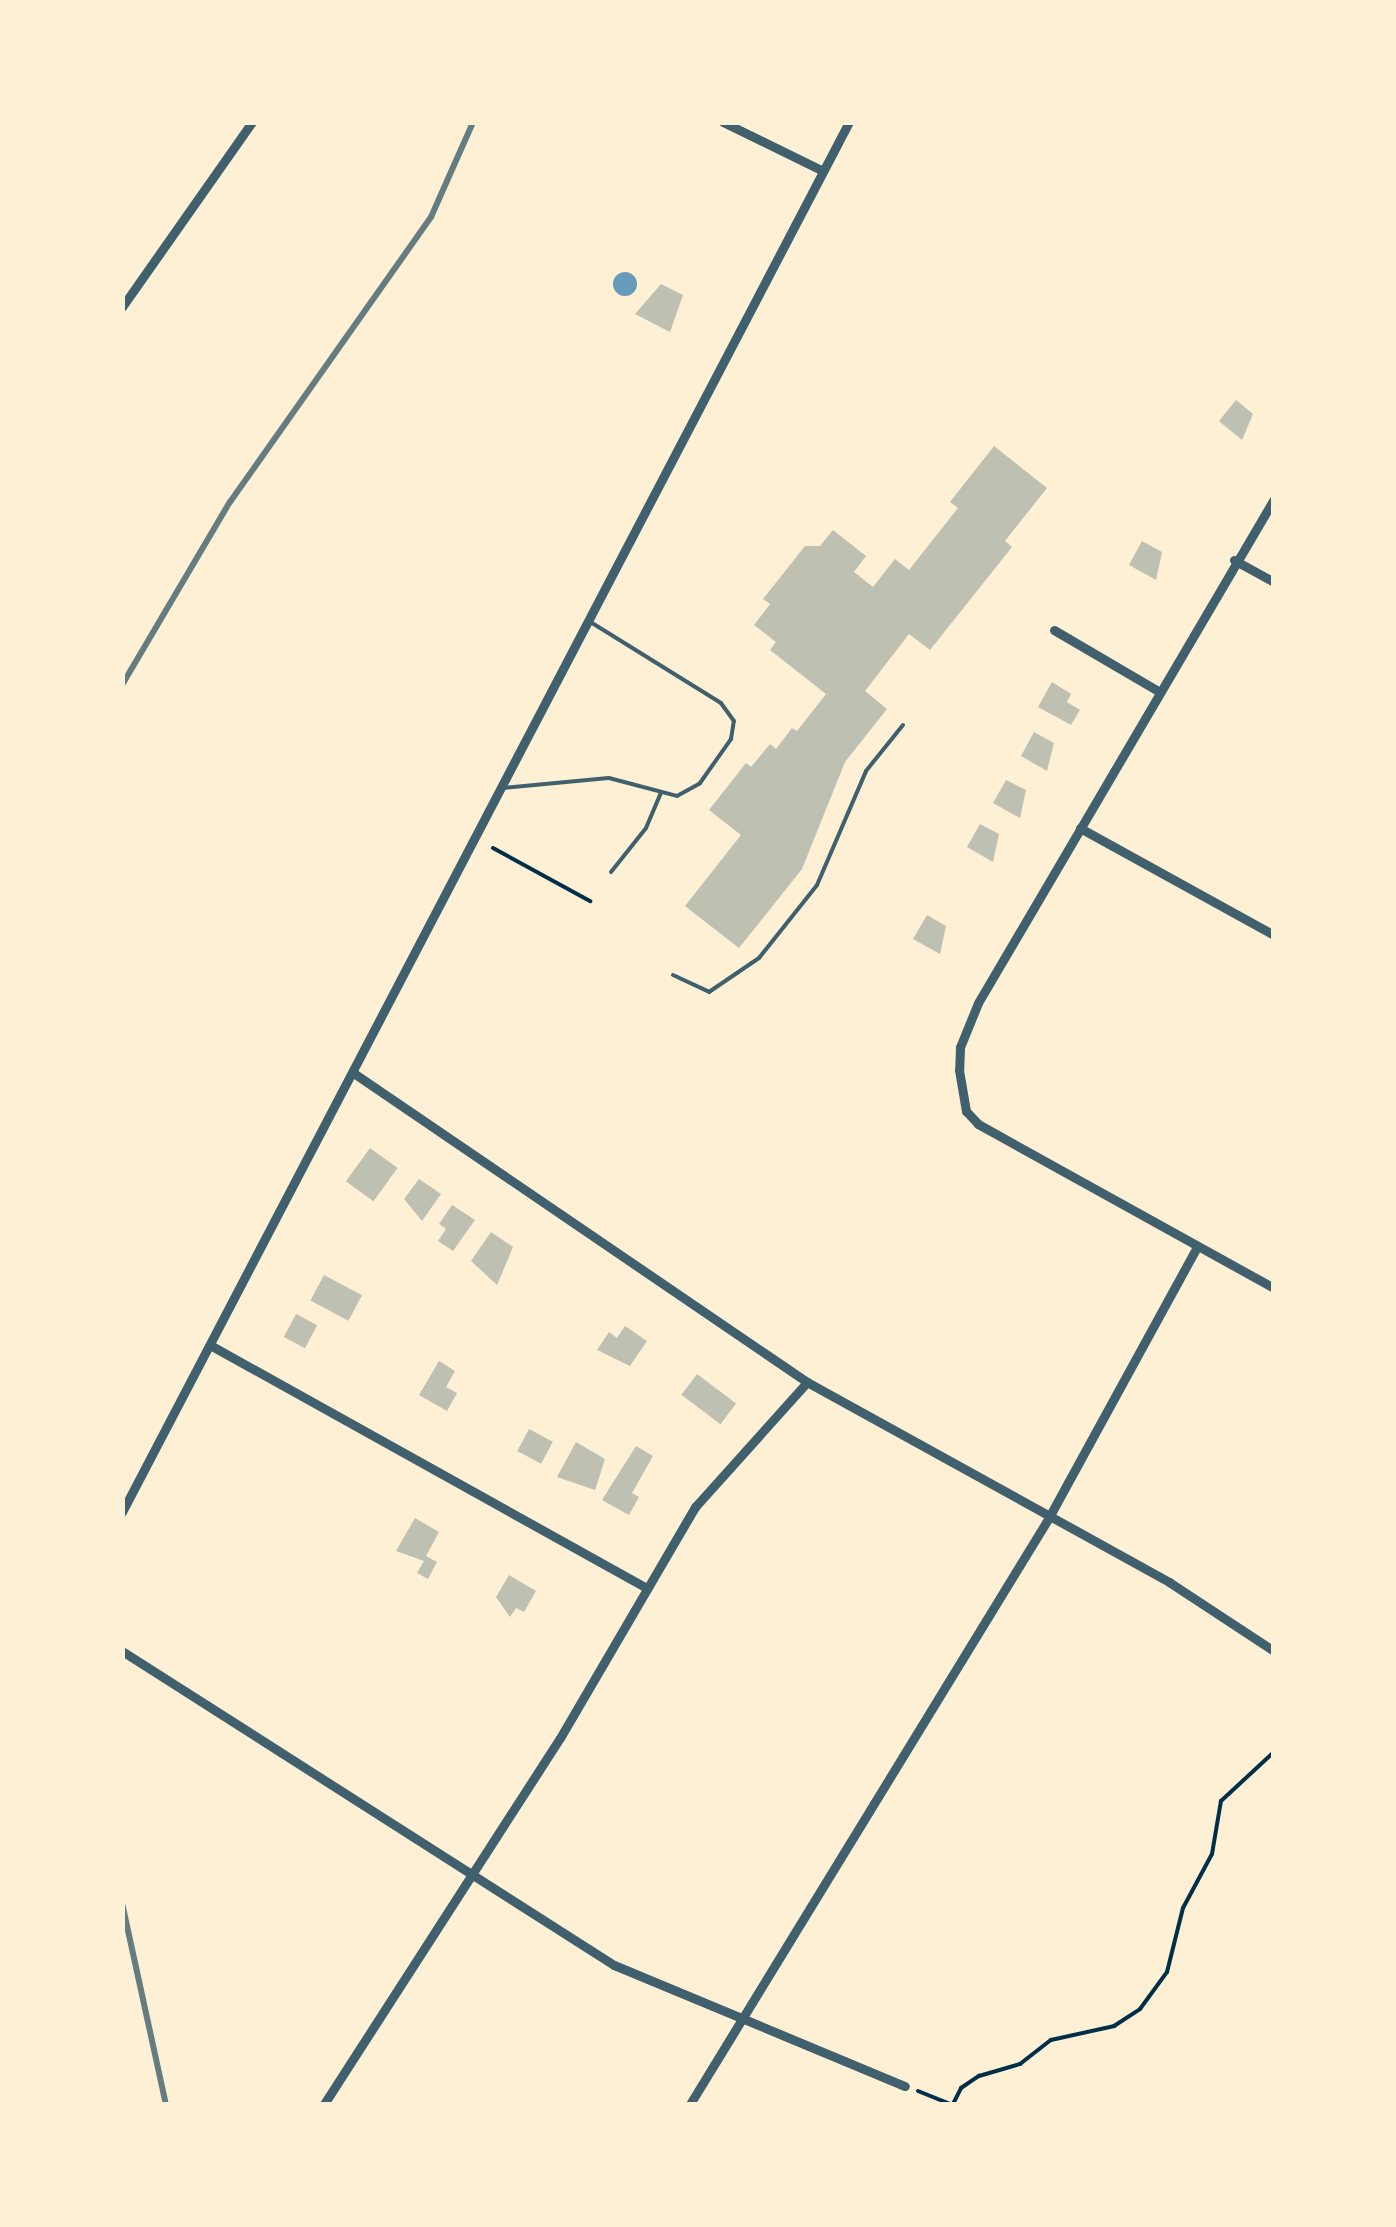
<!DOCTYPE html>
<html>
<head>
<meta charset="utf-8">
<style>
  body { margin:0 }
  #map { position:relative; width:1396px; height:2227px; overflow:hidden; background:#fdf0d5; font-family:Rubik,sans-serif }
  div>[style] { position:absolute }
  .water>* { inset:0; background:#669bbc }
  .round { border-radius:50% }
  .building>* { inset:0; background:#bec0b2; transform-origin:0 0 }
  .path>* { height:4px; margin:-2px; padding:0 2px; transform-origin:2px; border-radius:2px; background:#003049 }
  .service>* { height:4px; margin:-2px; padding:0 2px; transform-origin:2px; border-radius:2px; background:#3f606c }
  .minor>* { height:9px; margin:-4.5px; padding:0 4.5px; transform-origin:4.5px; border-radius:4.5px; background:#3f606c }
  .rail>* { height:6px; margin:-3px; padding:0 3px; transform-origin:3px; border-radius:3px; background:#657d81 }
  span { translate:-50% -50%; white-space:nowrap; text-align:center; line-height:1.15; -webkit-text-stroke:10px #fdf0d5; paint-order:stroke }
  .frame { position:absolute; inset:0; border:125px solid #fdf0d5; pointer-events:none }
</style>
</head>
<body>
<div id="map">
  <div class="water">
    <i class="round" style="left:613px;top:272px;width:24px;height:24px"></i>
  </div>
  <div class="building">
    <i style="clip-path:polygon(661px 284px,683px 295px,670px 332px,635px 314px)"></i>
    <i style="clip-path:polygon(1236px 400px,1253px 414px,1242px 440px,1219px 421px)"></i>
    <i style="clip-path:polygon(994px 446px,1047px 488px,1005px 541px,1012px 547px,930px 650px,909px 634px,865px 691px,887px 709px,845px 762px,802px 869px,739px 948px,685px 906px,741px 835px,709px 810px,746px 763px,751px 767px,770px 744px,776px 749px,792px 728px,797px 731px,826px 694px,770px 650px,776px 642px,754px 625px,770px 604px,763px 599px,805px 546px,820px 546px,833px 530px,866px 556px,854px 572px,873px 587px,895px 559px,909px 570px,958px 508px,950px 502px)"></i>
    <i style="clip-path:polygon(1142px 541px,1162px 552px,1156px 580px,1129px 565px)"></i>
    <i style="clip-path:polygon(1052px 682px,1071px 694px,1067px 702px,1080px 710px,1071px 725px,1038px 707px)"></i>
    <i style="clip-path:polygon(1034px 732px,1054px 743px,1047px 771px,1021px 756px)"></i>
    <i style="clip-path:polygon(1006px 780px,1026px 790px,1020px 818px,993px 803px)"></i>
    <i style="clip-path:polygon(980px 824px,999px 834px,993px 862px,967px 847px)"></i>
    <i style="clip-path:polygon(927px 915px,946px 926px,940px 954px,913px 939px)"></i>
    <i style="left:370px;top:1148px;width:34px;height:41px;rotate:36deg"></i>
    <i style="clip-path:polygon(419px 1179px,441px 1194px,422px 1221px,404px 1199px)"></i>
    <i style="clip-path:polygon(452px 1205px,475px 1220px,453px 1251px,438px 1241px,446px 1229px,439px 1224px)"></i>
    <i style="clip-path:polygon(491px 1232px,513px 1247px,497px 1285px,471px 1261px)"></i>
    <i style="left:324px;top:1275px;width:43px;height:29px;rotate:28deg"></i>
    <i style="left:296px;top:1314px;width:24px;height:26px;rotate:28deg"></i>
    <i style="clip-path:polygon(625px 1326px,647px 1341px,630px 1366px,597px 1350px,609px 1332px,617px 1338px)"></i>
    <i style="clip-path:polygon(439px 1361px,455px 1371px,446px 1387px,457px 1393px,447px 1411px,419px 1395px)"></i>
    <i style="left:697px;top:1374px;width:49px;height:26px;rotate:37deg"></i>
    <i style="left:529px;top:1429px;width:27px;height:25px;rotate:28deg"></i>
    <i style="clip-path:polygon(576px 1442px,605px 1459px,595px 1490px,557px 1477px)"></i>
    <i style="clip-path:polygon(636px 1446px,653px 1456px,632px 1493px,639px 1497px,629px 1515px,602px 1500px)"></i>
    <i style="clip-path:polygon(415px 1518px,439px 1532px,426px 1556px,437px 1562px,428px 1579px,417px 1573px,424px 1561px,396px 1551px)"></i>
    <i style="clip-path:polygon(509px 1575px,536px 1591px,524px 1612px,516px 1608px,510px 1617px,496px 1597px)"></i>
  </div>
  <div class="path">
    <i style="left:493px;top:848px;width:111px;rotate:28.7deg"></i>
    <i style="left:918px;top:2091px;width:35px;rotate:22deg"></i>
    <i style="left:953px;top:2104px;width:18px;rotate:-63deg"></i>
    <i style="left:961px;top:2088px;width:22px;rotate:-34deg"></i>
    <i style="left:979px;top:2076px;width:43px;rotate:-16.3deg"></i>
    <i style="left:1020px;top:2064px;width:39px;rotate:-38deg"></i>
    <i style="left:1051px;top:2040px;width:65px;rotate:-12.5deg"></i>
    <i style="left:1114px;top:2026px;width:31px;rotate:-33deg"></i>
    <i style="left:1140px;top:2009px;width:46px;rotate:-53.9deg"></i>
    <i style="left:1167px;top:1972px;width:66px;rotate:-76deg"></i>
    <i style="left:1183px;top:1908px;width:61px;rotate:-61.8deg"></i>
    <i style="left:1212px;top:1854px;width:54px;rotate:-80.4deg"></i>
    <i style="left:1221px;top:1801px;width:72px;rotate:-42.8deg"></i>
  </div>
  <div class="service">
    <i style="left:503px;top:788px;width:106px;rotate:-5.4deg"></i>
    <i style="left:609px;top:778px;width:70px;rotate:14.8deg"></i>
    <i style="left:677px;top:796px;width:26px;rotate:-29deg"></i>
    <i style="left:700px;top:783px;width:54px;rotate:-54.8deg"></i>
    <i style="left:731px;top:739px;width:18px;rotate:-81deg"></i>
    <i style="left:734px;top:721px;width:22px;rotate:-126deg"></i>
    <i style="left:721px;top:703px;width:155px;rotate:-148.2deg"></i>
    <i style="left:611px;top:872px;width:56px;rotate:-51.5deg"></i>
    <i style="left:646px;top:828px;width:39px;rotate:-67deg"></i>
    <i style="left:673px;top:975px;width:40px;rotate:25deg"></i>
    <i style="left:709px;top:992px;width:60px;rotate:-34.2deg"></i>
    <i style="left:759px;top:958px;width:93px;rotate:-51.5deg"></i>
    <i style="left:817px;top:885px;width:124px;rotate:-66.7deg"></i>
    <i style="left:866px;top:771px;width:59px;rotate:-51.2deg"></i>
  </div>
  <div class="minor">
    <i style="left:723px;top:122px;width:111px;rotate:26.1deg"></i>
    <i style="left:122px;top:307px;width:226px;rotate:-54.9deg"></i>
    <i style="left:1274px;top:499px;width:584px;rotate:120.43deg"></i>
    <i style="left:978px;top:1003px;width:48px;rotate:112.2deg"></i>
    <i style="left:960px;top:1047px;width:23px;rotate:92deg"></i>
    <i style="left:959px;top:1070px;width:42px;rotate:80.3deg"></i>
    <i style="left:966px;top:1111px;width:18px;rotate:47deg"></i>
    <i style="left:978px;top:1124px;width:338px;rotate:29deg"></i>
    <i style="left:1234px;top:560px;width:46px;rotate:28.8deg"></i>
    <i style="left:1054px;top:630px;width:121px;rotate:30.4deg"></i>
    <i style="left:1080px;top:828px;width:222px;rotate:28.9deg"></i>
    <i style="left:355px;top:1074px;width:547px;rotate:34.27deg"></i>
    <i style="left:807px;top:1382px;width:414px;rotate:28.9deg"></i>
    <i style="left:1169px;top:1582px;width:126px;rotate:33.3deg"></i>
    <i style="left:210px;top:1345px;width:499px;rotate:29.1deg"></i>
    <i style="left:122px;top:1512px;width:1569px;rotate:-62.39deg"></i>
    <i style="left:122px;top:1651px;width:584px;rotate:32.55deg"></i>
    <i style="left:614px;top:1965px;width:315px;rotate:22.6deg"></i>
    <i style="left:324px;top:2104px;width:435px;rotate:-57.2deg"></i>
    <i style="left:560px;top:1738px;width:268px;rotate:-59.7deg"></i>
    <i style="left:695px;top:1507px;width:168px;rotate:-48.1deg"></i>
    <i style="left:690px;top:2104px;width:686px;rotate:-58.53deg"></i>
    <i style="left:1048px;top:1519px;width:310px;rotate:-61.3deg"></i>
  </div>
  <div class="rail">
    <i style="left:122px;top:685px;width:212px;rotate:-59.5deg"></i>
    <i style="left:230px;top:502px;width:349px;rotate:-54.8deg"></i>
    <i style="left:431px;top:217px;width:104px;rotate:-66.1deg"></i>
    <i style="left:122px;top:1903px;width:206px;rotate:77.7deg"></i>
  </div>
  <div class="frame"></div>
</div>
</body>
</html>
